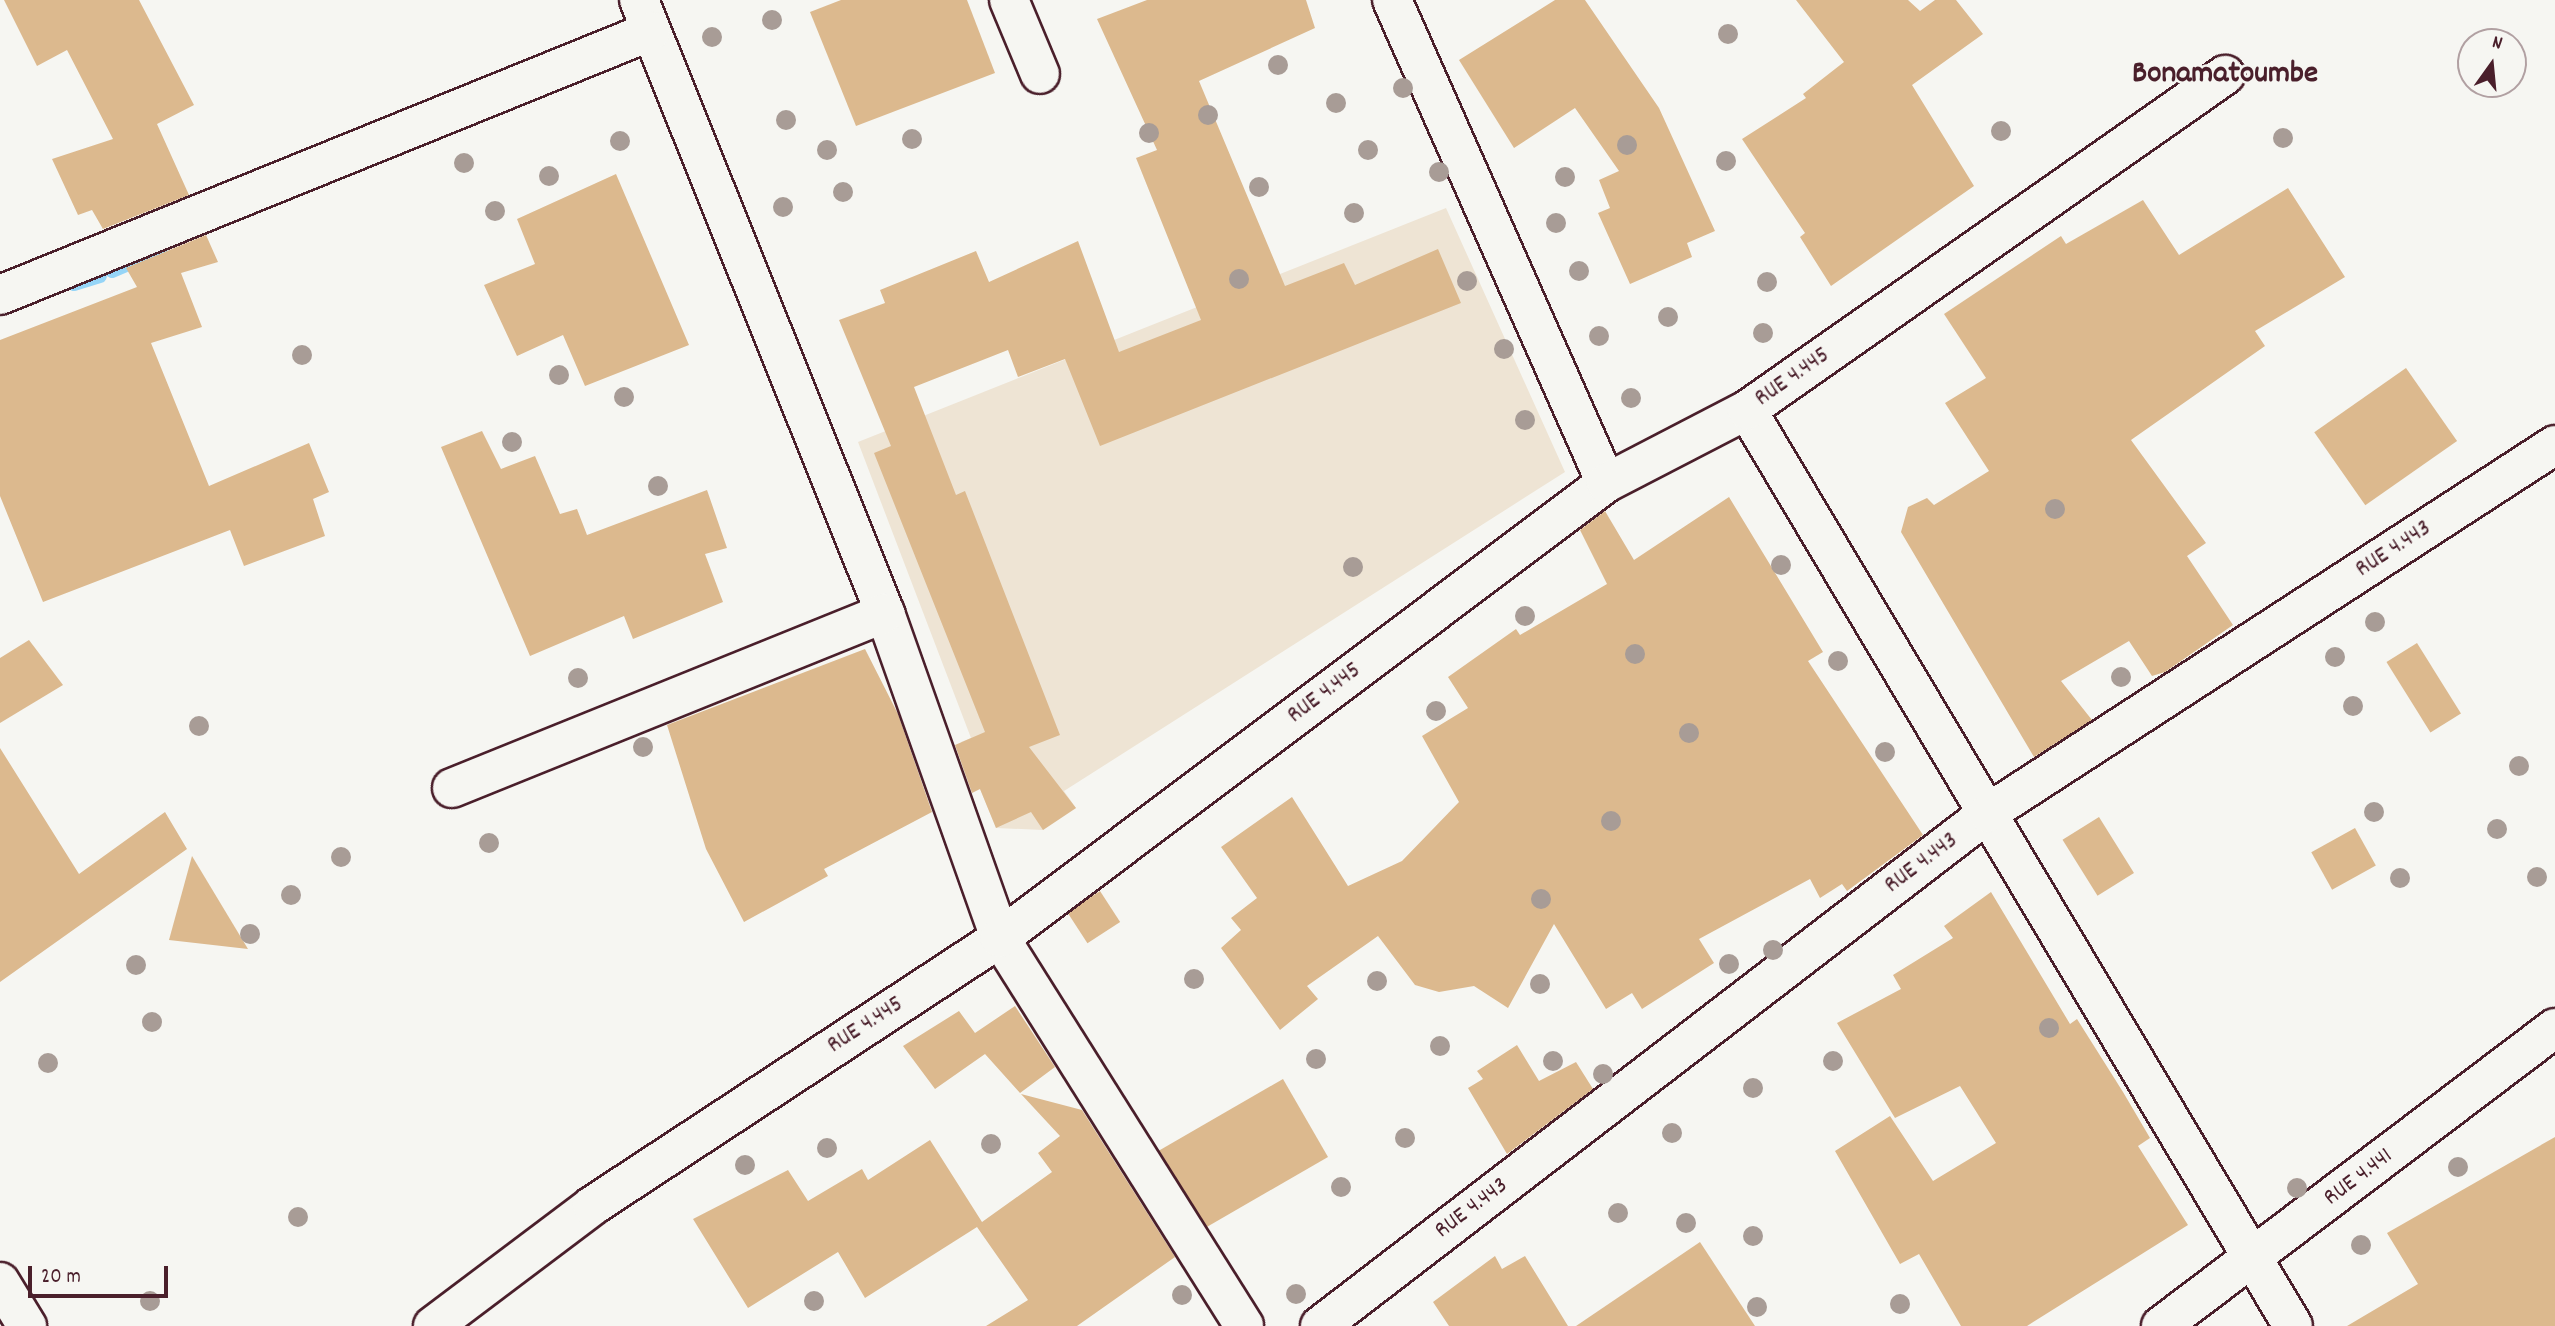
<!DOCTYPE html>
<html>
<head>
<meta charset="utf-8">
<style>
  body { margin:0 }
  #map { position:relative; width:2555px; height:1326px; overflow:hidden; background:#f6f6f2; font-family:Dekko,sans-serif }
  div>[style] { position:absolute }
  .built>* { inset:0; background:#eee4d4 }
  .stream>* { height:14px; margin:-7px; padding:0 7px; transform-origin:7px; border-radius:7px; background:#96d5f7 }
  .building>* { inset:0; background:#dcb98e; transform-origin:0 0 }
  .roads { filter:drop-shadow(2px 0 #4a1f2b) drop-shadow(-2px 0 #4a1f2b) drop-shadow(0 2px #4a1f2b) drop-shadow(0 -2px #4a1f2b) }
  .street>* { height:38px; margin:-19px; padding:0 19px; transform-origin:19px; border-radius:19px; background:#f6f6f2 }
  .trees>* { width:20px; height:20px; margin:-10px; border-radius:50%; background:#a89c96 }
  span { translate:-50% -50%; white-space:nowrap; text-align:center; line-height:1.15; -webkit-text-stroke:5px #f6f6f2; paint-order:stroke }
  .street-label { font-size:24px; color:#4a1f2b }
  .district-label { font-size:32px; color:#4a1f2b; font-weight:700 }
  .north { position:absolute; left:2457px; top:28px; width:70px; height:70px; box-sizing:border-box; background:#f6f6f2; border:2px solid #b1a0a2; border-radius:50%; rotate:15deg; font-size:19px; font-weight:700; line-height:28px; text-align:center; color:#4a1f2b }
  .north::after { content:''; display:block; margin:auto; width:24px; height:32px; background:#4a1f2b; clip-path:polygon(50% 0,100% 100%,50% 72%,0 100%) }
  .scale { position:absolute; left:28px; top:1266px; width:140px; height:32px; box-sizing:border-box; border:4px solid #4a1f2b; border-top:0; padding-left:9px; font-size:21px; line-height:24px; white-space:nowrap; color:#4a1f2b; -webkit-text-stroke:5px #f6f6f2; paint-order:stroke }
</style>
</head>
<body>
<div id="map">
  <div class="built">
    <i style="clip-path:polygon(1446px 208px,1565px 472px,1064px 791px,1076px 808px,1043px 830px,996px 828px,961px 742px,971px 738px,858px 442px)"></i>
  </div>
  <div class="stream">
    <i style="left:112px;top:271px;width:53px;rotate:-23.2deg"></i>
    <i style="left:74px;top:284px;width:27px;rotate:-17deg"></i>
  </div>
  <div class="building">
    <i style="clip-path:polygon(4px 0,139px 0,194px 105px,157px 124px,189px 195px,103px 229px,92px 210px,78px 215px,52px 159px,113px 139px,67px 50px,37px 66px)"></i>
    <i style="clip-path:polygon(841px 0,967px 0,995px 73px,856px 126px,810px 12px)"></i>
    <i style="clip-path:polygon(1147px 0,1306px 0,1315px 28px,1199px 81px,1285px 286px,1344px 263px,1355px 285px,1438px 249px,1461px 303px,1100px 446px,1065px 359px,1018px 377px,1008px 350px,914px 387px,956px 495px,965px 491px,1060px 735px,1029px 747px,1076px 808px,1043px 830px,1031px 812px,996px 828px,980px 789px,972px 793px,955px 745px,985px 732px,874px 453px,891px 446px,839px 320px,885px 303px,880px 290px,976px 251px,989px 282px,1078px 241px,1119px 352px,1201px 320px,1136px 158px,1157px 150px,1097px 19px)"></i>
    <i style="clip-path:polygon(1555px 0,1585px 0,1659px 108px,1715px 231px,1687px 243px,1692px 257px,1630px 284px,1598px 213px,1610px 208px,1599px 180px,1619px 171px,1575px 108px,1514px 148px,1459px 60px)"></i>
    <i style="clip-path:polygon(1796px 0,1908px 0,1920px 11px,1935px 0,1956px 0,1983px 34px,1912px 85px,1974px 186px,1831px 286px,1800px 237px,1805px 233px,1742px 139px,1806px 98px,1803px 94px,1844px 62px)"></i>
    <i style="clip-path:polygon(616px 174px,689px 345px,585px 386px,563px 335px,517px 356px,484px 285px,535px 264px,517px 219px)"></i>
    <i style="clip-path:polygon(2288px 188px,2345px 277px,2255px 331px,2265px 346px,2131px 440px,2206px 543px,2187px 556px,2233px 625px,2165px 672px,2152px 676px,2129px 641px,2061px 681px,2092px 720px,2034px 757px,1901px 532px,1908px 507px,1927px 498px,1934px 505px,1989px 471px,1945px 403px,1986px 378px,1944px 314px,2061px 236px,2066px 244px,2143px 200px,2179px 255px)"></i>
    <i style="clip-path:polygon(206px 235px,218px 262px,181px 273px,202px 327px,151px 343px,209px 486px,309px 443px,329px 492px,313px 499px,325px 536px,244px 566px,230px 530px,43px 602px,0 496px,0 340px,137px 287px,126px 268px)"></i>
    <i style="left:2406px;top:368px;width:89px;height:112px;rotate:55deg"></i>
    <i style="clip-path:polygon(482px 431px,501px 469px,535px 456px,560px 514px,577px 509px,587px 535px,707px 490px,727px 548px,705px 554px,723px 602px,633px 639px,624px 616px,530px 656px,441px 447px)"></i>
    <i style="clip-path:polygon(1729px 497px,1823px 652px,1808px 661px,1923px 835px,1847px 891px,1842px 884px,1820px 898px,1810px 879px,1699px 939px,1714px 963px,1642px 1009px,1632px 993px,1606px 1009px,1554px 924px,1508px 1008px,1474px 986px,1439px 992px,1415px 985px,1378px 936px,1307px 986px,1318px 999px,1280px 1030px,1221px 948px,1241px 930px,1231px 918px,1257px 898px,1221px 847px,1292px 797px,1348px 886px,1402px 861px,1459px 802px,1422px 736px,1468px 708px,1448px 677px,1516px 629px,1520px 635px,1607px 584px,1580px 530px,1605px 511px,1634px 560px)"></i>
    <i style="clip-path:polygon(29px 640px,63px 685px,0 723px,0 658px)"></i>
    <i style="left:2417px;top:643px;width:83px;height:36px;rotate:58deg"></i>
    <i style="clip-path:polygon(865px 649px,898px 714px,932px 812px,824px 869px,828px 876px,744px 922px,706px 849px,667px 725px)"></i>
    <i style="clip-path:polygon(0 748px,79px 874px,165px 812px,187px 849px,0 982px)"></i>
    <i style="left:2099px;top:817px;width:66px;height:43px;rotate:58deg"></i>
    <i style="left:2355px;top:828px;width:43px;height:50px;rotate:61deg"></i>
    <i style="clip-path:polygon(192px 856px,248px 949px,169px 940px)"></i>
    <i style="left:1100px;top:891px;width:37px;height:39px;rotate:57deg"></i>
    <i style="clip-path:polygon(1991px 892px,2070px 1024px,2077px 1019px,2123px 1092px,2150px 1138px,2138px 1146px,2188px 1225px,2027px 1326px,1961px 1326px,1919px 1254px,1900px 1264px,1835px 1151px,1890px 1116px,1933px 1181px,1996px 1143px,1960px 1086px,1895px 1118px,1837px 1023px,1901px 989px,1893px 975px,1953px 938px,1944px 926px)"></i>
    <i style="clip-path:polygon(1015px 1006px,1055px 1067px,1020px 1093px,985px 1054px,935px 1089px,903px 1046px,959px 1011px,975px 1033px)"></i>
    <i style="clip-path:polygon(1517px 1045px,1539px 1081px,1576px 1062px,1593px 1089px,1507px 1154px,1468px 1088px,1483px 1079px,1477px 1071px)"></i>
    <i style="left:1283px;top:1079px;width:90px;height:143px;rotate:60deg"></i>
    <i style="clip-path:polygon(1021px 1094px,1082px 1110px,1175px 1257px,1077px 1326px,986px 1326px,1028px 1300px,977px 1227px,865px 1298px,838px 1252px,748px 1308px,693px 1219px,788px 1170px,808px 1201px,862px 1169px,868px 1180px,930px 1140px,982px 1222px,1052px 1172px,1038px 1153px,1060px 1136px)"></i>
    <i style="clip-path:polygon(2555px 1137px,2555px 1326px,2347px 1326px,2418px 1284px,2387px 1233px)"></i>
    <i style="clip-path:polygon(1700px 1242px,1755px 1326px,1576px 1326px)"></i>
    <i style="clip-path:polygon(1495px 1256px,1502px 1269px,1525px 1256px,1568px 1326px,1449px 1326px,1433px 1302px)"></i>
  </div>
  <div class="roads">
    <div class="street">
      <i style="left:639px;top:0;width:661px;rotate:68.13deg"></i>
      <i style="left:885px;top:613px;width:345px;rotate:70.5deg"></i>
      <i style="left:1000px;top:938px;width:458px;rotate:57.8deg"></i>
      <i style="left:1009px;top:0;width:80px;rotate:67.3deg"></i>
      <i style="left:1392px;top:0;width:528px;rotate:66.1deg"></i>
      <i style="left:0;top:295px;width:702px;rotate:-22.07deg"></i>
      <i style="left:1747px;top:410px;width:1066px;rotate:59.2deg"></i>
      <i style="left:452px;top:788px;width:467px;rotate:-22deg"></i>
      <i style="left:0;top:1282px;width:52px;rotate:58.5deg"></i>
      <i style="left:433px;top:1326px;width:199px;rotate:-37deg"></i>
      <i style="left:592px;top:1206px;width:488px;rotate:-33.3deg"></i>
      <i style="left:1000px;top:938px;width:758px;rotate:-36.9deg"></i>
      <i style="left:1606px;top:483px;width:159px;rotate:-27.4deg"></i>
      <i style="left:1747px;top:410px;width:584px;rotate:-35.02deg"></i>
      <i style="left:1320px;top:1326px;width:842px;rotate:-37.52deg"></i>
      <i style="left:1988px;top:813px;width:676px;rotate:-32.98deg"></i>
      <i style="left:2161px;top:1326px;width:494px;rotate:-37.1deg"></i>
    </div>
  </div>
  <div class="trees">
    <i style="left:772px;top:20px"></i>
    <i style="left:1728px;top:34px"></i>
    <i style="left:712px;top:37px"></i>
    <i style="left:1278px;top:65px"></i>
    <i style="left:1403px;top:88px"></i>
    <i style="left:1336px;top:103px"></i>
    <i style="left:1208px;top:115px"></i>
    <i style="left:786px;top:120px"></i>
    <i style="left:2001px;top:131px"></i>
    <i style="left:1149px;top:133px"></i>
    <i style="left:2283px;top:138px"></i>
    <i style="left:912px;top:139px"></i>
    <i style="left:620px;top:141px"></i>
    <i style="left:1627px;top:145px"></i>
    <i style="left:827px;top:150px"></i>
    <i style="left:1368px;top:150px"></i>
    <i style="left:1726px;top:161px"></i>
    <i style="left:464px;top:163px"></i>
    <i style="left:1439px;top:172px"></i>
    <i style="left:549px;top:176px"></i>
    <i style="left:1565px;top:177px"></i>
    <i style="left:1259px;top:187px"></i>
    <i style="left:843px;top:192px"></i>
    <i style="left:783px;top:207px"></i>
    <i style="left:495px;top:211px"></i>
    <i style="left:1354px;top:213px"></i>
    <i style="left:1556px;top:223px"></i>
    <i style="left:1579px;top:271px"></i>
    <i style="left:1239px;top:279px"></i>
    <i style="left:1467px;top:281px"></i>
    <i style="left:1767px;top:282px"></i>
    <i style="left:1668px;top:317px"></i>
    <i style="left:1763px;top:333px"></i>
    <i style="left:1599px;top:336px"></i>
    <i style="left:1504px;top:349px"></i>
    <i style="left:302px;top:355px"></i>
    <i style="left:559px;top:375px"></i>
    <i style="left:624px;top:397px"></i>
    <i style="left:1631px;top:398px"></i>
    <i style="left:1525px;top:420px"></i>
    <i style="left:512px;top:442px"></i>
    <i style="left:658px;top:486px"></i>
    <i style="left:2055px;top:509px"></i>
    <i style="left:1781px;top:565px"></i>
    <i style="left:1353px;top:567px"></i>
    <i style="left:1525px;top:616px"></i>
    <i style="left:2375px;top:622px"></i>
    <i style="left:1635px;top:654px"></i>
    <i style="left:2335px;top:657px"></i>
    <i style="left:1838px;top:661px"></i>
    <i style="left:2121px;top:677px"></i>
    <i style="left:578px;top:678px"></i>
    <i style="left:2353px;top:706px"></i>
    <i style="left:1436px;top:711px"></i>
    <i style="left:199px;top:726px"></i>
    <i style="left:1689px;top:733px"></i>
    <i style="left:643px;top:747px"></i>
    <i style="left:1885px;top:752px"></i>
    <i style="left:2519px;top:766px"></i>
    <i style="left:2374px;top:812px"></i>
    <i style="left:1611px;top:821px"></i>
    <i style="left:2497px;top:829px"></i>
    <i style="left:489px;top:843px"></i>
    <i style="left:341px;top:857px"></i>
    <i style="left:2537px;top:877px"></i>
    <i style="left:2400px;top:878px"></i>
    <i style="left:291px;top:895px"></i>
    <i style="left:1541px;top:899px"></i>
    <i style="left:250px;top:934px"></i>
    <i style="left:1773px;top:950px"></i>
    <i style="left:1729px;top:964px"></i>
    <i style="left:136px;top:965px"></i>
    <i style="left:1194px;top:979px"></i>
    <i style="left:1377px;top:981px"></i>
    <i style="left:1540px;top:984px"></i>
    <i style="left:152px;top:1022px"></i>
    <i style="left:2049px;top:1028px"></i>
    <i style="left:1440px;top:1046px"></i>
    <i style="left:1316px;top:1059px"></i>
    <i style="left:1553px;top:1061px"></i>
    <i style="left:1833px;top:1061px"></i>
    <i style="left:48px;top:1063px"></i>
    <i style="left:1603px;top:1074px"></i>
    <i style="left:1753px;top:1088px"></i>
    <i style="left:1672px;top:1133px"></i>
    <i style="left:1405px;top:1138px"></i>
    <i style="left:991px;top:1144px"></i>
    <i style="left:827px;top:1148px"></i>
    <i style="left:745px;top:1165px"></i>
    <i style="left:2458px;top:1167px"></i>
    <i style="left:1341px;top:1187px"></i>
    <i style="left:2297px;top:1188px"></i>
    <i style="left:1618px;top:1213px"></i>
    <i style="left:298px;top:1217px"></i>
    <i style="left:1686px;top:1223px"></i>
    <i style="left:1753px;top:1236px"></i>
    <i style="left:2361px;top:1245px"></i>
    <i style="left:1296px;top:1294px"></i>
    <i style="left:1182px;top:1295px"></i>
    <i style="left:150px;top:1301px"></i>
    <i style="left:814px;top:1301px"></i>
    <i style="left:1900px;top:1304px"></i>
    <i style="left:1757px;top:1307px"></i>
  </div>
  <div class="street-label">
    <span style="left:1793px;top:378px;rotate:-35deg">RUE 4.445</span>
    <span style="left:2394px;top:550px;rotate:-33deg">RUE 4.443</span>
    <span style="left:1325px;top:694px;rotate:-37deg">RUE 4.445</span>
    <span style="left:1922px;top:864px;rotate:-37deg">RUE 4.443</span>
    <span style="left:866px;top:1026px;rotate:-33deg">RUE 4.445</span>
    <span style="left:2359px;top:1178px;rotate:-37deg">RUE 4.441</span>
    <span style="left:1472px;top:1209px;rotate:-37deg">RUE 4.443</span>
  </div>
  <div class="district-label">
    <span style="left:2225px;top:75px">Bonamatoumbe</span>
  </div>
  <div class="north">N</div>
  <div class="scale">20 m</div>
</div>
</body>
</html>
